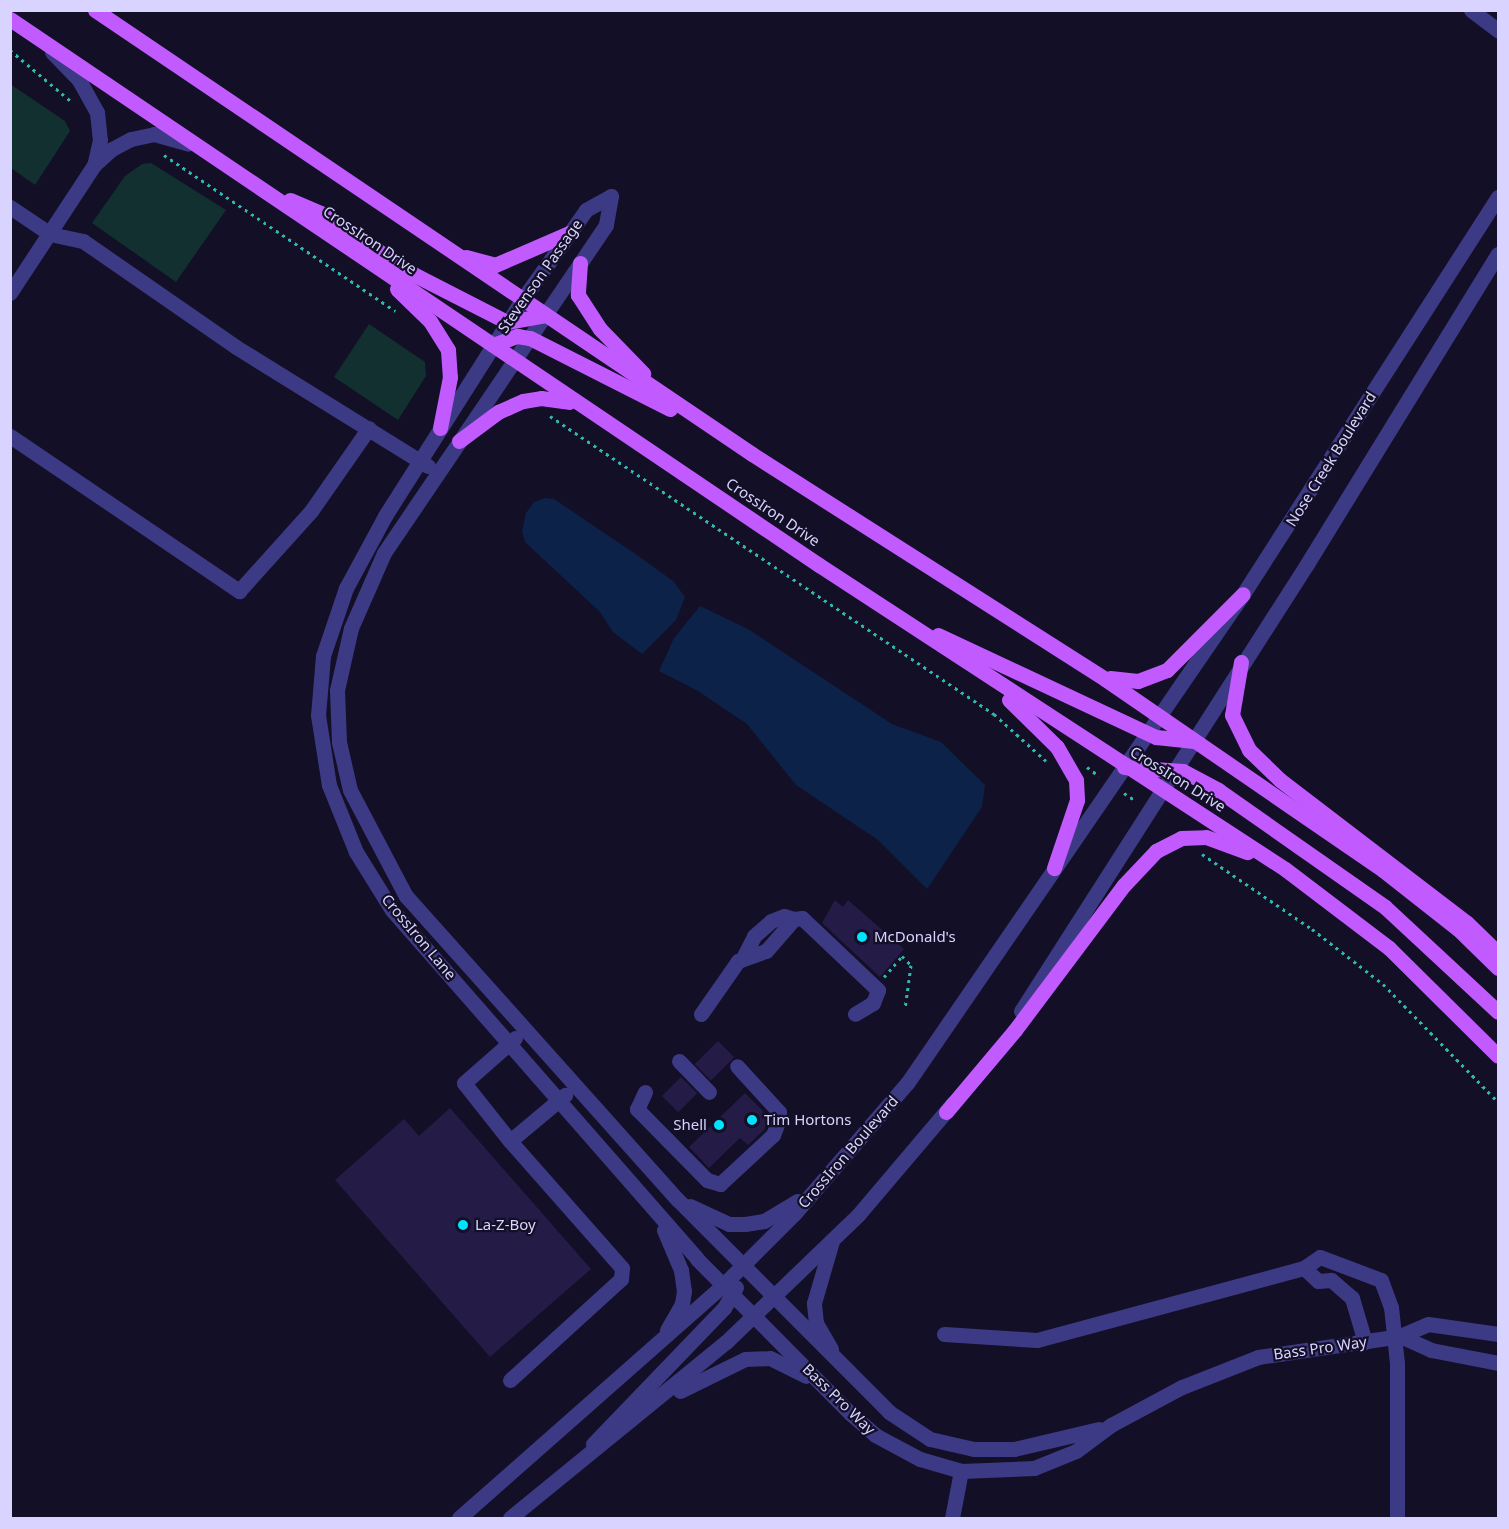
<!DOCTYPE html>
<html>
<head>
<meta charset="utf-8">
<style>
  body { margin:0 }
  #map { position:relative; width:1509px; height:1529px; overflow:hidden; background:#130f26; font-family:"Noto Sans",sans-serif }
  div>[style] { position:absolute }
  .green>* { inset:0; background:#12302f }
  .water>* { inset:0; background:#0c2248 }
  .building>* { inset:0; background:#241b47; transform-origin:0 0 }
  .path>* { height:3px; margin-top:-1.5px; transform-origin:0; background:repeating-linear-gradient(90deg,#2fb8b0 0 3px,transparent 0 7.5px) }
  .minor>* { height:15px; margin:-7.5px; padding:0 7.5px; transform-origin:7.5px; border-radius:7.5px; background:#3d3a85 }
  .major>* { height:15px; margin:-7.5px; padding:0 7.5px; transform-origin:7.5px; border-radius:7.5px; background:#c25bff }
  .dots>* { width:16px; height:16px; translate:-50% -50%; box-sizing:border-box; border:3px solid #130f26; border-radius:50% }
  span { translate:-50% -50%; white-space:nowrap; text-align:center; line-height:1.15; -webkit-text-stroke:4.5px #130f26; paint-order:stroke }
  .street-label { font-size:15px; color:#d9d4ff }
  .poi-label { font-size:15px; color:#d9d4ff }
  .left { translate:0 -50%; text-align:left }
  .right { translate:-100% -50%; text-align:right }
  .frame { position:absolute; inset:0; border:12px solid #d9d4ff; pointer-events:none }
</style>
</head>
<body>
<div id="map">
  <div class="green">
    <i style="clip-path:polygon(10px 84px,65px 121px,70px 131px,35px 185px,11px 168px)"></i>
    <i style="clip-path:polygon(151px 163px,226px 210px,176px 282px,92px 223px,125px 176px,142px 164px)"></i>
    <i style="clip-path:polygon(369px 324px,425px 362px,426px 376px,398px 420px,334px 377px)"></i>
  </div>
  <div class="water">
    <i style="clip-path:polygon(545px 498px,554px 499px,637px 555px,673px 581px,685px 597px,676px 620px,642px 654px,613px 632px,600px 612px,525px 542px,522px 531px,526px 513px,534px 502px)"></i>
    <i style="clip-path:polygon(700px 606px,748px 629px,892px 724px,941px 742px,985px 785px,982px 807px,927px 889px,878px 840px,796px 785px,747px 724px,698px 691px,659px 671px,674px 638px)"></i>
  </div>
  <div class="building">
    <i style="clip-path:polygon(835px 900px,843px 907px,848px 900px,904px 949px,880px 977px,822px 923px)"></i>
    <i style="left:718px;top:1041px;width:23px;height:33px;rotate:45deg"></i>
    <i style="left:681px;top:1077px;width:23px;height:27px;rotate:45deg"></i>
    <i style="clip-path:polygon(745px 1093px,769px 1117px,765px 1129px,748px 1145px,740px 1138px,709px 1168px,689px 1147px)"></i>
    <i style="clip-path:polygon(450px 1108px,591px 1269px,490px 1357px,335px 1180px,404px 1119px,419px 1136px)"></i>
  </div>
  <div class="path">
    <i style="left:10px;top:50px;width:81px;rotate:40deg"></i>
    <i style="left:164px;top:155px;width:279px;rotate:34deg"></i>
    <i style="left:550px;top:416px;width:535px;rotate:33.87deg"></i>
    <i style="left:994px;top:714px;width:70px;rotate:42.1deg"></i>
    <i style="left:1087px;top:767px;width:15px;rotate:37deg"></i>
    <i style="left:1124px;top:793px;width:14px;rotate:34deg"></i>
    <i style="left:1202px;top:854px;width:133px;rotate:34.3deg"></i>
    <i style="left:1312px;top:929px;width:90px;rotate:37.8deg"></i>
    <i style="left:1383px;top:984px;width:165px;rotate:45.7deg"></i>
    <i style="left:884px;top:977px;width:28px;rotate:-49deg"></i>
    <i style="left:902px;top:956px;width:13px;rotate:45deg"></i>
    <i style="left:911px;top:965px;width:44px;rotate:97.8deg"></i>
  </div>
  <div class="minor">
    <i style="left:1471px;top:10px;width:34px;rotate:37deg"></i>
    <i style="left:52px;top:52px;width:39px;rotate:46deg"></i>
    <i style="left:79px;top:80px;width:37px;rotate:61deg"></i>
    <i style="left:97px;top:112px;width:28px;rotate:84deg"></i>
    <i style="left:100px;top:140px;width:26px;rotate:103deg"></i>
    <i style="left:611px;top:196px;width:29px;rotate:151deg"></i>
    <i style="left:586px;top:210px;width:110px;rotate:125.4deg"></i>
    <i style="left:522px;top:300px;width:256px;rotate:122.4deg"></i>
    <i style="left:385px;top:516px;width:82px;rotate:118.4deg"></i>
    <i style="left:346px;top:588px;width:72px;rotate:108.7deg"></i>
    <i style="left:323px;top:656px;width:59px;rotate:94.8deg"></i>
    <i style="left:318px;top:715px;width:71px;rotate:81.1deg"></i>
    <i style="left:329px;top:785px;width:72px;rotate:68.1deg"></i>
    <i style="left:356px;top:852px;width:68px;rotate:58.2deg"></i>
    <i style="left:392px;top:910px;width:463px;rotate:48.8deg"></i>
    <i style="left:697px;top:1259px;width:217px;rotate:45.2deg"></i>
    <i style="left:850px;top:1413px;width:33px;rotate:41deg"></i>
    <i style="left:875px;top:1435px;width:51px;rotate:28.1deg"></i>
    <i style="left:920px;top:1459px;width:43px;rotate:16.3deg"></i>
    <i style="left:961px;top:1471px;width:73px;rotate:-2.4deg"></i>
    <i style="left:1034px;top:1468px;width:45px;rotate:-22deg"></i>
    <i style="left:1076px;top:1451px;width:44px;rotate:-36.6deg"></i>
    <i style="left:1111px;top:1425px;width:81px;rotate:-28.2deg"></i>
    <i style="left:1182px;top:1387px;width:82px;rotate:-21.5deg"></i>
    <i style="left:1258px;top:1357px;width:144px;rotate:-8.4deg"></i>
    <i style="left:1400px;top:1336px;width:30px;rotate:-23deg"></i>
    <i style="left:1428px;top:1324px;width:71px;rotate:8.1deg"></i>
    <i style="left:611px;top:196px;width:29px;rotate:100deg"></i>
    <i style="left:606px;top:225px;width:396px;rotate:124.1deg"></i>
    <i style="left:384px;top:553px;width:82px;rotate:113.7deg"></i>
    <i style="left:351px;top:628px;width:64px;rotate:102.7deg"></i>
    <i style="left:337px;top:690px;width:52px;rotate:87.8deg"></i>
    <i style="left:339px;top:742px;width:49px;rotate:77.1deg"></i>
    <i style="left:350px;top:790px;width:120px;rotate:62.2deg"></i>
    <i style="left:406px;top:896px;width:408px;rotate:48.2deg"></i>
    <i style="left:678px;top:1200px;width:299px;rotate:45.1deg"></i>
    <i style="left:889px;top:1412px;width:49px;rotate:33.4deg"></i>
    <i style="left:930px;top:1439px;width:45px;rotate:12.8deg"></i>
    <i style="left:974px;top:1449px;width:40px"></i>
    <i style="left:1014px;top:1449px;width:87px;rotate:-13.2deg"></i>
    <i style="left:10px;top:207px;width:48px;rotate:34deg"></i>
    <i style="left:50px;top:234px;width:34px;rotate:12deg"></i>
    <i style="left:83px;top:241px;width:186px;rotate:34.7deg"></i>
    <i style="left:236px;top:347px;width:226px;rotate:31.8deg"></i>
    <i style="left:10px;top:293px;width:153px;rotate:-56.7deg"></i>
    <i style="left:94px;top:165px;width:24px;rotate:-42deg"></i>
    <i style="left:112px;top:149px;width:21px;rotate:-28deg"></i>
    <i style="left:131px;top:139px;width:24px;rotate:-12deg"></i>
    <i style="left:154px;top:134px;width:35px;rotate:16deg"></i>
    <i style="left:10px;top:436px;width:277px;rotate:34.1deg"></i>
    <i style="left:239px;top:591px;width:108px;rotate:-48deg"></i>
    <i style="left:311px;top:511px;width:101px;rotate:-55.1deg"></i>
    <i style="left:744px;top:956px;width:22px;rotate:-63deg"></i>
    <i style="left:754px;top:936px;width:23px;rotate:-41deg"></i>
    <i style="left:771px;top:921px;width:14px;rotate:-21deg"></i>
    <i style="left:784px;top:916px;width:10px;rotate:17deg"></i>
    <i style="left:1021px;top:1011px;width:531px;rotate:-57.39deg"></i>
    <i style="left:1307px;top:564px;width:364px;rotate:-58.4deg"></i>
    <i style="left:701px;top:1014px;width:65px;rotate:-55.1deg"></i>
    <i style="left:738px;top:961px;width:30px;rotate:-20deg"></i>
    <i style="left:766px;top:951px;width:43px;rotate:-48.8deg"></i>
    <i style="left:794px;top:919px;width:8px;rotate:-7deg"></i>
    <i style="left:802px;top:918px;width:105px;rotate:43.5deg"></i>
    <i style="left:878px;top:990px;width:14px;rotate:111deg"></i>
    <i style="left:873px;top:1003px;width:21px;rotate:149deg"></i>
    <i style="left:679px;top:1061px;width:43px;rotate:45.9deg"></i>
    <i style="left:645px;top:1092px;width:19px;rotate:115deg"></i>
    <i style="left:637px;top:1109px;width:100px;rotate:45.4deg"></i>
    <i style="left:707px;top:1180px;width:14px;rotate:17deg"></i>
    <i style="left:720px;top:1184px;width:72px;rotate:-42.8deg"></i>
    <i style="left:773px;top:1135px;width:17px;rotate:-69deg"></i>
    <i style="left:779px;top:1119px;width:7px;rotate:-90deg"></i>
    <i style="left:779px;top:1112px;width:62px;rotate:-132.4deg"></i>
    <i style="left:510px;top:1141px;width:72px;rotate:-39.9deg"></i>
    <i style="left:690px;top:1206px;width:43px;rotate:24.8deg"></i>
    <i style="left:729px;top:1224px;width:16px"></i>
    <i style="left:745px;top:1224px;width:19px;rotate:-9deg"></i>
    <i style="left:764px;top:1221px;width:39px;rotate:-31deg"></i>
    <i style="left:664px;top:1230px;width:43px;rotate:67deg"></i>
    <i style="left:681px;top:1270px;width:21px;rotate:82deg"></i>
    <i style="left:684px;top:1291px;width:13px;rotate:99deg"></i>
    <i style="left:682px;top:1304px;width:30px;rotate:120deg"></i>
    <i style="left:944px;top:1334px;width:93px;rotate:3.7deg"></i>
    <i style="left:1037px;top:1340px;width:277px;rotate:-15.1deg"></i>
    <i style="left:1400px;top:1336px;width:34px;rotate:24deg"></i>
    <i style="left:1431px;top:1350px;width:68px;rotate:11deg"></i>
    <i style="left:1365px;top:1342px;width:46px;rotate:-106.5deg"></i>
    <i style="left:1352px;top:1298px;width:28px;rotate:-139deg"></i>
    <i style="left:1331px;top:1280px;width:13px;rotate:176deg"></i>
    <i style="left:1318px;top:1281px;width:19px;rotate:-137deg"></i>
    <i style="left:1304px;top:1268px;width:19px;rotate:-35deg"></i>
    <i style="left:1320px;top:1257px;width:65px;rotate:20.7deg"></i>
    <i style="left:1381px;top:1280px;width:29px;rotate:70deg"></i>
    <i style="left:1391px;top:1307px;width:56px;rotate:83.9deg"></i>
    <i style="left:1397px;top:1363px;width:155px;rotate:90deg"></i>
    <i style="left:831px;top:1349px;width:30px;rotate:-120deg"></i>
    <i style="left:816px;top:1323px;width:20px;rotate:-96deg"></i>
    <i style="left:814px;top:1303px;width:65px;rotate:-73.8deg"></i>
    <i style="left:510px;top:1380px;width:150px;rotate:-42.3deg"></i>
    <i style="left:621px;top:1279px;width:11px;rotate:-85deg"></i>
    <i style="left:622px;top:1268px;width:169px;rotate:-131.4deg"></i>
    <i style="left:510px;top:1141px;width:74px;rotate:-128.4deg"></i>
    <i style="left:464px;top:1083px;width:68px;rotate:-41.4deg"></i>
    <i style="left:680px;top:1391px;width:72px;rotate:-26.2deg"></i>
    <i style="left:745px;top:1359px;width:25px;rotate:-2deg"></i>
    <i style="left:770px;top:1358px;width:40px;rotate:26.6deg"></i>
    <i style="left:593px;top:1444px;width:189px;rotate:-46.1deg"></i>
    <i style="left:724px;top:1308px;width:24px;rotate:-60deg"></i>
    <i style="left:459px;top:1518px;width:352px;rotate:-41.4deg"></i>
    <i style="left:723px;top:1285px;width:100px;rotate:-45deg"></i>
    <i style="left:794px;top:1214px;width:174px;rotate:-49.2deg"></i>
    <i style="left:908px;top:1082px;width:592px;rotate:-55.53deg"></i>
    <i style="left:1243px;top:594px;width:472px;rotate:-57.3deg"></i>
    <i style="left:510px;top:1518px;width:279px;rotate:-39.2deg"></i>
    <i style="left:726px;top:1342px;width:183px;rotate:-43.9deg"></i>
    <i style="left:858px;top:1215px;width:147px;rotate:-49.7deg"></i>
    <i style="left:952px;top:1518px;width:48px;rotate:-79.2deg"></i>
  </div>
  <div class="major">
    <i style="left:95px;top:10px;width:793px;rotate:34.05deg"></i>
    <i style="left:752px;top:454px;width:419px;rotate:32.5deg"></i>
    <i style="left:1105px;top:679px;width:337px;rotate:34.5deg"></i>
    <i style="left:1383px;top:870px;width:95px;rotate:38.2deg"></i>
    <i style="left:1458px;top:929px;width:56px;rotate:44.3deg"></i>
    <i style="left:10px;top:19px;width:976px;rotate:34.02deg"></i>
    <i style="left:819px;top:565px;width:556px;rotate:33.12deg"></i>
    <i style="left:1285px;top:869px;width:131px;rotate:37.2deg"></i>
    <i style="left:1389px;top:948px;width:153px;rotate:44.7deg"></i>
    <i style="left:290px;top:200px;width:33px;rotate:23deg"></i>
    <i style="left:320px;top:213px;width:113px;rotate:33.1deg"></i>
    <i style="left:415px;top:275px;width:103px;rotate:27.1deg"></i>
    <i style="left:507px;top:322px;width:39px;rotate:-10deg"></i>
    <i style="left:466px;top:257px;width:30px;rotate:15deg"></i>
    <i style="left:495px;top:265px;width:81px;rotate:-23.4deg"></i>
    <i style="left:580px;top:263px;width:32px;rotate:94deg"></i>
    <i style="left:578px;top:295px;width:40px;rotate:57.1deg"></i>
    <i style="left:600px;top:329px;width:62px;rotate:45.7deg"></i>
    <i style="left:397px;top:289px;width:46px;rotate:44.1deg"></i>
    <i style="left:430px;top:321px;width:34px;rotate:58deg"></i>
    <i style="left:448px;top:350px;width:27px;rotate:86deg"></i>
    <i style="left:450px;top:377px;width:52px;rotate:101.1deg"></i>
    <i style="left:493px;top:345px;width:26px;rotate:-21deg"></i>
    <i style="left:517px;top:336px;width:13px;rotate:9deg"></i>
    <i style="left:530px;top:338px;width:157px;rotate:26.9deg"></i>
    <i style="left:459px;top:441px;width:49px;rotate:-36.6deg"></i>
    <i style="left:498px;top:412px;width:27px;rotate:-24deg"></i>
    <i style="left:523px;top:401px;width:18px;rotate:-9deg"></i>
    <i style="left:541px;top:398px;width:28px;rotate:8deg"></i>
    <i style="left:938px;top:635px;width:241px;rotate:25.1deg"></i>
    <i style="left:1156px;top:737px;width:38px;rotate:6deg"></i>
    <i style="left:1241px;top:662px;width:54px;rotate:99.6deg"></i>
    <i style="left:1232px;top:715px;width:39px;rotate:64deg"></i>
    <i style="left:1249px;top:750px;width:43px;rotate:44.1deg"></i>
    <i style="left:1280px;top:780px;width:235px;rotate:37.4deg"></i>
    <i style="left:1467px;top:923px;width:43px;rotate:44.1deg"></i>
    <i style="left:1110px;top:678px;width:28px;rotate:6deg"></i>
    <i style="left:1138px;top:681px;width:31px;rotate:-21deg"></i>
    <i style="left:1167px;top:670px;width:107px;rotate:-45deg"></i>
    <i style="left:1009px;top:700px;width:67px;rotate:44.4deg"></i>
    <i style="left:1057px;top:747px;width:38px;rotate:60deg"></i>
    <i style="left:1076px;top:780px;width:20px;rotate:87deg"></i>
    <i style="left:1077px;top:800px;width:72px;rotate:108.7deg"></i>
    <i style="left:1124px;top:767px;width:59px;rotate:3.9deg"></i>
    <i style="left:1183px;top:771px;width:40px;rotate:28deg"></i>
    <i style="left:1218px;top:790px;width:204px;rotate:35deg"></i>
    <i style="left:1385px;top:907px;width:154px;rotate:42.9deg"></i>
    <i style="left:946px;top:1112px;width:107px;rotate:-49.9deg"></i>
    <i style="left:1015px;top:1030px;width:181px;rotate:-53.1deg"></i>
    <i style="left:1124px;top:885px;width:47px;rotate:-46.7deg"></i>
    <i style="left:1156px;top:851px;width:28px;rotate:-27deg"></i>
    <i style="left:1181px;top:838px;width:25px;rotate:-2deg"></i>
    <i style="left:1206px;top:837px;width:44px;rotate:20.1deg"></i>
  </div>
  <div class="dots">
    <i style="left:862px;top:937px;background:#00e5ff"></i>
    <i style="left:752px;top:1120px;background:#00e5ff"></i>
    <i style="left:719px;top:1125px;background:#00e5ff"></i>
    <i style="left:463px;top:1225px;background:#00e5ff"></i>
  </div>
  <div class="street-label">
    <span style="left:370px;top:240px;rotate:34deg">CrossIron Drive</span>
    <span style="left:540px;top:276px;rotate:-55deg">Stevenson Passage</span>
    <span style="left:1331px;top:459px;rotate:-58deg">Nose Creek Boulevard</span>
    <span style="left:773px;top:512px;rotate:34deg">CrossIron Drive</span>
    <span style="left:1178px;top:779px;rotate:32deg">CrossIron Drive</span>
    <span style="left:419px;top:937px;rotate:50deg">CrossIron Lane</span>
    <span style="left:848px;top:1152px;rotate:-49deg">CrossIron Boulevard</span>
    <span style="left:1320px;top:1348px;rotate:-8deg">Bass Pro Way</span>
    <span style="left:839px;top:1399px;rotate:44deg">Bass Pro Way</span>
  </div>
  <div class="poi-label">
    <span class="left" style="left:874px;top:937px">McDonald's</span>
    <span class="left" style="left:764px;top:1120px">Tim Hortons</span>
    <span class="right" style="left:707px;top:1125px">Shell</span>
    <span class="left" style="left:475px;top:1225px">La-Z-Boy</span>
  </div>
  <div class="frame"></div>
</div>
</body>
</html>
